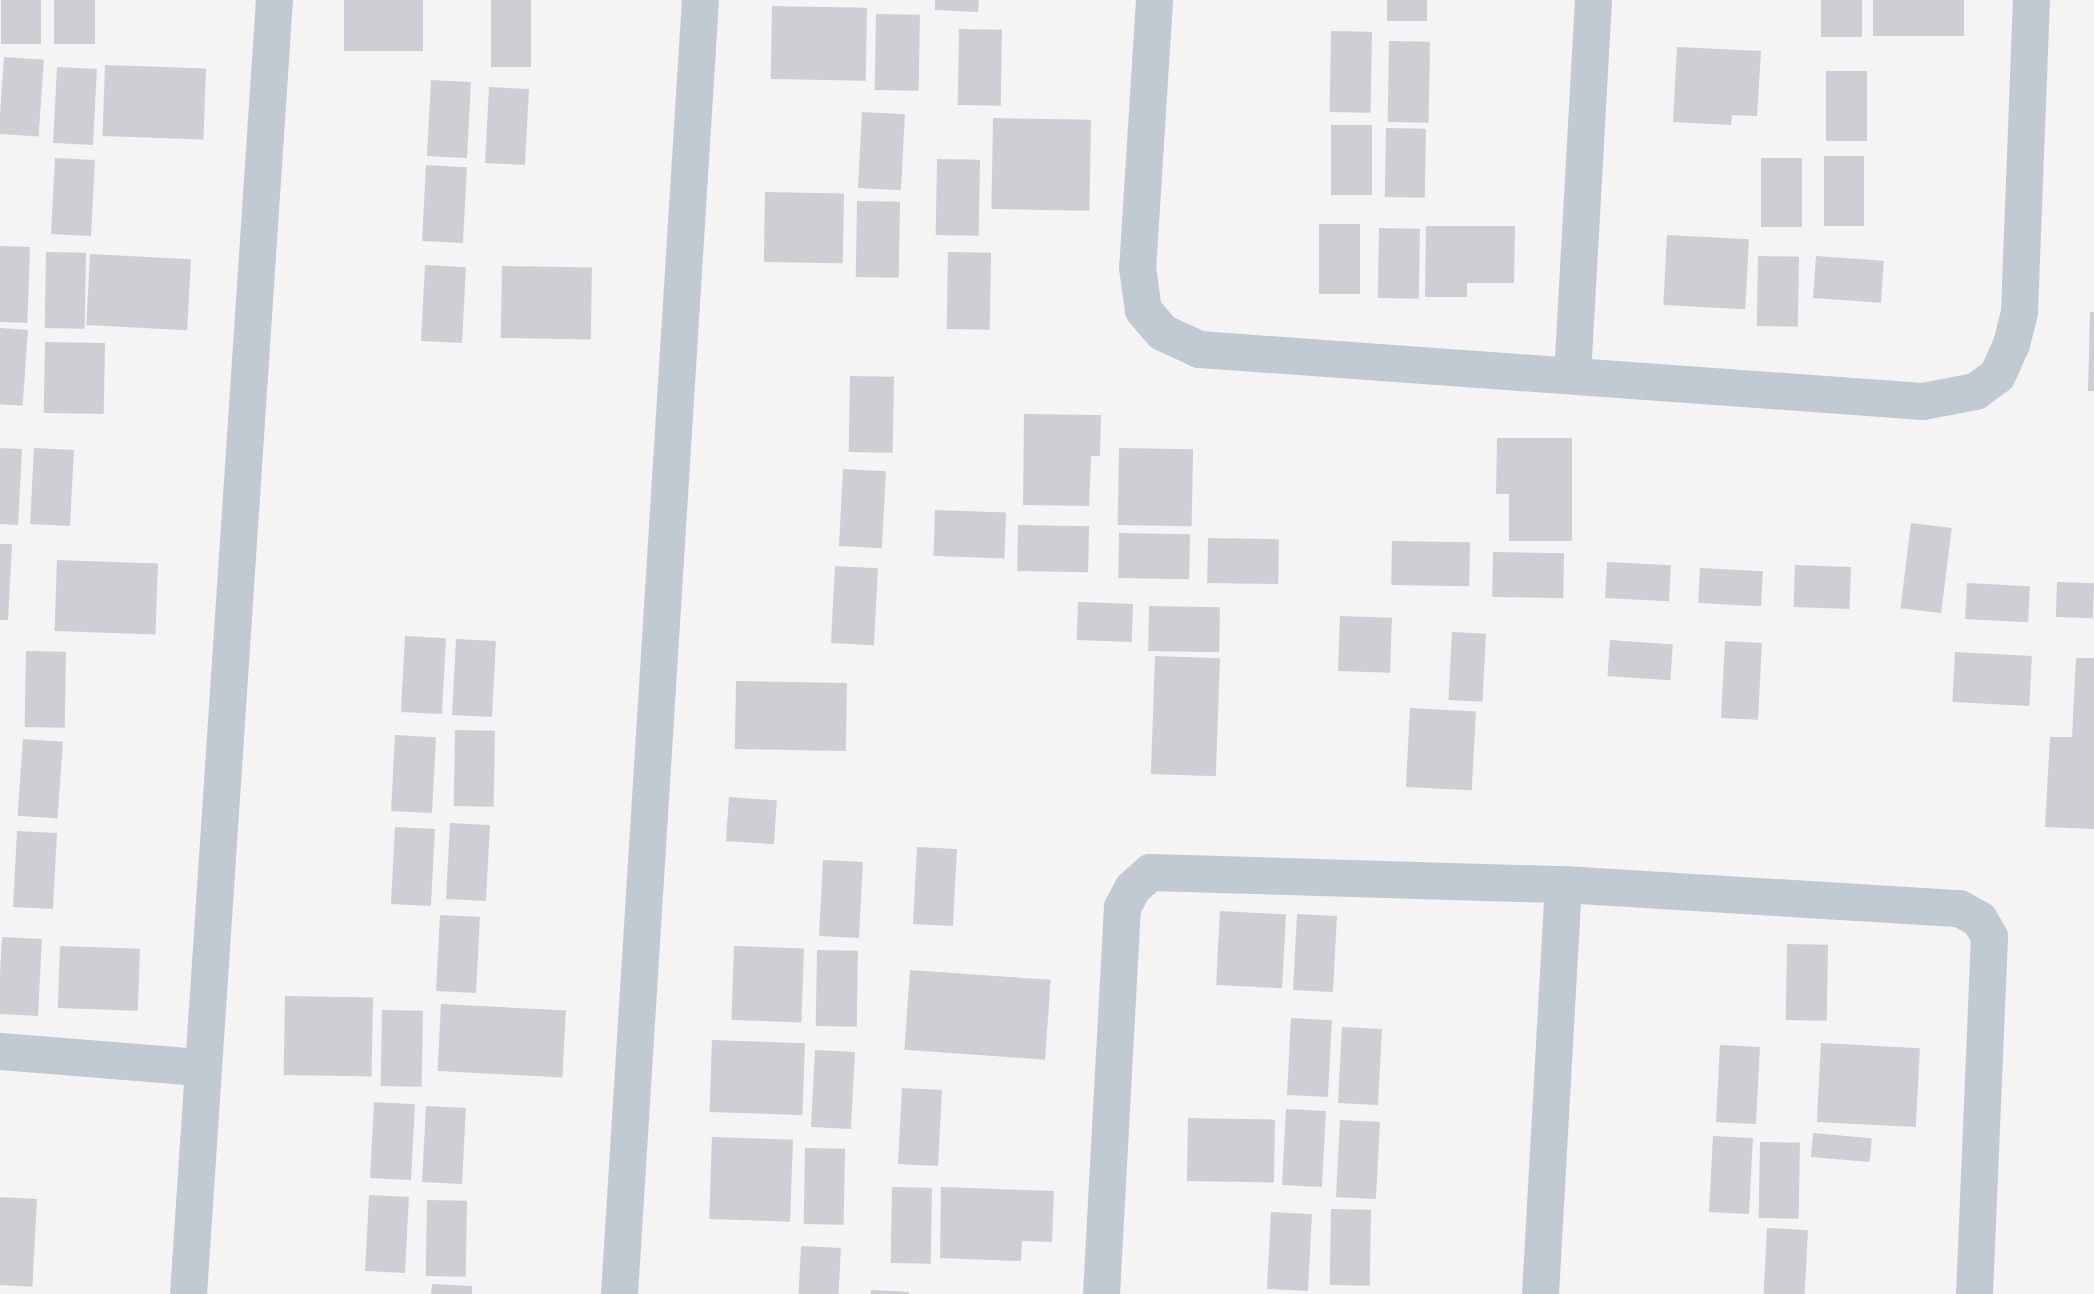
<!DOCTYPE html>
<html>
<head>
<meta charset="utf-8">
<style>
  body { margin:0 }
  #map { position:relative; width:2094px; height:1294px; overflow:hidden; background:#f5f3f3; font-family:Inter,sans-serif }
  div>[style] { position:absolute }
  .building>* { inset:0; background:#cdcfd5; transform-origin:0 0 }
  .street>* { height:37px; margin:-18.5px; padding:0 18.5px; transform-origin:18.5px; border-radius:18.5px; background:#c1cad2 }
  span { translate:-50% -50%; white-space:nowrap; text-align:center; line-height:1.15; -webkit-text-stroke:5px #fff; paint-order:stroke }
</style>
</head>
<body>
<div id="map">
  <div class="building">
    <i style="left:1px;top:0;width:40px;height:44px"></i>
    <i style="left:54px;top:0;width:41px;height:44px"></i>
    <i style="left:344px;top:0;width:79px;height:51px"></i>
    <i style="left:491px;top:0;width:40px;height:67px"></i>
    <i style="clip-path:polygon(935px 0,979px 0,978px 12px,935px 10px)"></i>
    <i style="left:1387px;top:0;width:40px;height:21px"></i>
    <i style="left:1821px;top:0;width:41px;height:37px"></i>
    <i style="left:1873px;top:0;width:91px;height:36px"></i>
    <i style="left:772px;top:6px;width:95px;height:73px;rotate:1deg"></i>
    <i style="left:876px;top:14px;width:44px;height:76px;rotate:1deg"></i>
    <i style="left:959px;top:29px;width:43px;height:76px;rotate:1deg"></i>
    <i style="left:1331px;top:31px;width:41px;height:81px;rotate:1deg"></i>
    <i style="left:1389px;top:41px;width:41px;height:81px;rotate:1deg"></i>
    <i style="clip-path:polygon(1677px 47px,1761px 51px,1757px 116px,1732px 115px,1731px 125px,1673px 122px)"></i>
    <i style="left:4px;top:57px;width:40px;height:77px;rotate:4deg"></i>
    <i style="left:105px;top:65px;width:101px;height:71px;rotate:2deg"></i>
    <i style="left:57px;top:67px;width:40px;height:76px;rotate:3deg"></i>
    <i style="left:1826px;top:71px;width:41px;height:70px"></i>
    <i style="left:431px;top:80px;width:40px;height:76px;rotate:3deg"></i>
    <i style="left:489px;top:87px;width:40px;height:76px;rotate:3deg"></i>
    <i style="left:862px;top:112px;width:43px;height:76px;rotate:3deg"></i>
    <i style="left:993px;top:118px;width:98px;height:91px;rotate:1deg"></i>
    <i style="left:1331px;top:125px;width:41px;height:70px"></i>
    <i style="left:1386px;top:128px;width:40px;height:69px;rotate:1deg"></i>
    <i style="left:1824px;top:156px;width:40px;height:70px"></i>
    <i style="left:55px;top:158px;width:40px;height:76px;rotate:3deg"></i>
    <i style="left:1761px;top:158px;width:41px;height:69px"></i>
    <i style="left:937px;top:159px;width:43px;height:76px;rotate:1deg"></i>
    <i style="left:426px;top:165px;width:41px;height:76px;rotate:3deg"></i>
    <i style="left:765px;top:192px;width:79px;height:70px;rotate:1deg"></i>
    <i style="left:857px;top:201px;width:43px;height:76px;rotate:1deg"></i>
    <i style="left:1319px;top:224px;width:41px;height:70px"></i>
    <i style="clip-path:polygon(1426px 226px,1515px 226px,1514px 283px,1467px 283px,1467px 297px,1425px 297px)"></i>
    <i style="left:1379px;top:228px;width:41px;height:70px;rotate:1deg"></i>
    <i style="left:1667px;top:235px;width:82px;height:70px;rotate:3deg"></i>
    <i style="left:0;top:246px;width:30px;height:76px;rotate:2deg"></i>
    <i style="left:46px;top:252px;width:40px;height:76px;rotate:1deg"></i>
    <i style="left:948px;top:252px;width:43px;height:77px;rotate:1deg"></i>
    <i style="left:90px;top:254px;width:101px;height:71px;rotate:3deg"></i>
    <i style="left:1758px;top:256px;width:41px;height:70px;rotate:1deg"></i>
    <i style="left:1816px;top:256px;width:68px;height:42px;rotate:4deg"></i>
    <i style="left:425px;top:265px;width:41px;height:76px;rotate:3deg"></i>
    <i style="left:502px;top:266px;width:90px;height:72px;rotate:1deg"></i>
    <i style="clip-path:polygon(2090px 312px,2094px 312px,2094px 391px,2088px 391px)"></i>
    <i style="left:0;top:328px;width:28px;height:76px;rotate:4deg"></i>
    <i style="left:45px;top:342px;width:60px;height:71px;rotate:1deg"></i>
    <i style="left:850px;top:376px;width:44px;height:76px;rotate:1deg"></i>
    <i style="clip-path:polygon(1024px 414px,1101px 415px,1100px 456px,1091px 456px,1089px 506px,1023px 505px)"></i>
    <i style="clip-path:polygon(1497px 438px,1572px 438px,1572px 541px,1509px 541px,1509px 494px,1496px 494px)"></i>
    <i style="clip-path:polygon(0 448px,22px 449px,18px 525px,0 524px)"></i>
    <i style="left:34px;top:448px;width:40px;height:76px;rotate:3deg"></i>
    <i style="left:1119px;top:448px;width:74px;height:77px;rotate:1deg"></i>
    <i style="left:843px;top:469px;width:43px;height:77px;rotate:3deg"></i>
    <i style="left:935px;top:510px;width:71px;height:46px;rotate:2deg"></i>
    <i style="left:1911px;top:523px;width:41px;height:86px;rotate:7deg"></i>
    <i style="left:1018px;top:525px;width:71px;height:46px;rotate:1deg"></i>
    <i style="left:1119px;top:533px;width:71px;height:45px;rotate:1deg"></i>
    <i style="left:1208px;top:538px;width:71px;height:45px;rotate:1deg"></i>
    <i style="left:1392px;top:541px;width:78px;height:44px;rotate:1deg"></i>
    <i style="clip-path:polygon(0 544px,12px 544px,8px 620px,0 620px)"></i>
    <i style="left:1493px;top:552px;width:71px;height:45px;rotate:1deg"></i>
    <i style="left:57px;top:560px;width:101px;height:71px;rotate:2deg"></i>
    <i style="left:1607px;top:562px;width:64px;height:36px;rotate:3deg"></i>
    <i style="left:1795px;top:565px;width:56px;height:42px;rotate:2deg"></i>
    <i style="left:835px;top:566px;width:43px;height:77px;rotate:3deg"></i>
    <i style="left:1700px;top:568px;width:63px;height:35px;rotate:3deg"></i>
    <i style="left:2057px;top:582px;width:37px;height:35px;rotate:2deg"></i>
    <i style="left:1967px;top:583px;width:63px;height:36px;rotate:3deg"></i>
    <i style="left:1078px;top:602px;width:55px;height:38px;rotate:2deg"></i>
    <i style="left:1149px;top:606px;width:71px;height:45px;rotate:1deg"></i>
    <i style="left:1340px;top:616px;width:52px;height:55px;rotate:2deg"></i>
    <i style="left:1452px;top:632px;width:34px;height:68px;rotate:3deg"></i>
    <i style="left:405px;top:636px;width:41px;height:76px;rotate:3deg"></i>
    <i style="left:456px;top:639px;width:40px;height:76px;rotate:3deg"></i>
    <i style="left:1610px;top:640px;width:63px;height:36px;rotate:4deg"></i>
    <i style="left:1725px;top:641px;width:37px;height:77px;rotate:3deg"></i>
    <i style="left:26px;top:651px;width:40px;height:76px;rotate:1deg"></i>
    <i style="left:1955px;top:652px;width:77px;height:50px;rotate:3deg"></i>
    <i style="left:1155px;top:656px;width:65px;height:118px;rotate:2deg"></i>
    <i style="clip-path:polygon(2076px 658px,2094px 658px,2094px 829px,2045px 827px,2050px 737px,2072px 737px)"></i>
    <i style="left:736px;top:681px;width:111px;height:68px;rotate:1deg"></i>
    <i style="left:1410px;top:708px;width:66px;height:79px;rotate:3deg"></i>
    <i style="left:455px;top:730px;width:40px;height:76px;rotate:1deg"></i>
    <i style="left:395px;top:735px;width:41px;height:76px;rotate:3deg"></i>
    <i style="left:23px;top:739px;width:40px;height:77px;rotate:4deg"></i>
    <i style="left:729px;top:797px;width:48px;height:44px;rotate:4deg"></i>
    <i style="left:450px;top:823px;width:40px;height:76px;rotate:3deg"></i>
    <i style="left:395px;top:827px;width:40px;height:77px;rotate:3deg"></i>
    <i style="left:17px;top:831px;width:40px;height:76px;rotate:3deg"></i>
    <i style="left:917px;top:847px;width:40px;height:77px;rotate:3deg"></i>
    <i style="left:823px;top:860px;width:40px;height:76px;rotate:3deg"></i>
    <i style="left:1220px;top:911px;width:66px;height:74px;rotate:3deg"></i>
    <i style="left:1297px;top:914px;width:40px;height:76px;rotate:3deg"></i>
    <i style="left:440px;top:915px;width:40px;height:76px;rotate:3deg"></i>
    <i style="left:2px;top:937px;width:40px;height:77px;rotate:3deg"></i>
    <i style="left:1787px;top:944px;width:41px;height:76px;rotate:1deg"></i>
    <i style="left:60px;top:946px;width:80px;height:62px;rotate:2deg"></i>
    <i style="left:734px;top:946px;width:70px;height:74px;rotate:2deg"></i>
    <i style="left:817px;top:950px;width:41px;height:76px;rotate:1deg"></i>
    <i style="left:910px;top:970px;width:141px;height:80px;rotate:4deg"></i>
    <i style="left:285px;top:996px;width:88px;height:79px;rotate:1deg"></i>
    <i style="left:441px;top:1004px;width:125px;height:67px;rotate:3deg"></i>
    <i style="left:382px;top:1010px;width:41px;height:76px;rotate:1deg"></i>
    <i style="left:1291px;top:1018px;width:41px;height:77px;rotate:3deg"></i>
    <i style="left:1342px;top:1027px;width:40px;height:76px;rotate:3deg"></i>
    <i style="left:712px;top:1040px;width:93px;height:72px;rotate:2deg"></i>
    <i style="left:1821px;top:1043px;width:99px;height:79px;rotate:3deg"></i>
    <i style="left:1720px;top:1045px;width:40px;height:77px;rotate:3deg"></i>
    <i style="left:815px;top:1050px;width:40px;height:77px;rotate:3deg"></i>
    <i style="left:902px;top:1088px;width:40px;height:76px;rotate:3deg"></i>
    <i style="left:374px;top:1102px;width:41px;height:76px;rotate:3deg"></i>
    <i style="left:426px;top:1106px;width:40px;height:76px;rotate:3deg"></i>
    <i style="left:1286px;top:1109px;width:40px;height:76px;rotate:3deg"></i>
    <i style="left:1188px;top:1118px;width:87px;height:63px;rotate:1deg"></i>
    <i style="left:1340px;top:1120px;width:40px;height:77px;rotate:3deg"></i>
    <i style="left:1813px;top:1133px;width:59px;height:24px;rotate:5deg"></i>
    <i style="left:1713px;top:1136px;width:40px;height:76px;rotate:3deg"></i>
    <i style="left:712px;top:1137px;width:81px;height:82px;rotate:2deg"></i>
    <i style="left:1760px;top:1142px;width:40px;height:76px;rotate:1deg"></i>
    <i style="left:805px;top:1148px;width:40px;height:76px;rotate:1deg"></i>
    <i style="left:892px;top:1187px;width:40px;height:76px;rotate:1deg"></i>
    <i style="clip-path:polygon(941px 1187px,1054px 1191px,1052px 1242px,1022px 1241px,1021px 1261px,940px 1258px)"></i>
    <i style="left:369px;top:1195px;width:40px;height:76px;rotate:3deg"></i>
    <i style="left:0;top:1197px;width:37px;height:88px;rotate:3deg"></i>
    <i style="left:427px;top:1200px;width:40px;height:76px;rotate:1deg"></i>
    <i style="left:1331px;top:1209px;width:40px;height:76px;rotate:1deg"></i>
    <i style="left:1271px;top:1212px;width:41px;height:77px;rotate:3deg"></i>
    <i style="left:1767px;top:1228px;width:41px;height:66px;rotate:3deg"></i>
    <i style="left:801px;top:1246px;width:40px;height:48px;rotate:3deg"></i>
    <i style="clip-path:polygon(432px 1284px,472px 1286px,472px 1294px,431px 1294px)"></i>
    <i style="clip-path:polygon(871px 1290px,909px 1292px,909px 1294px,871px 1294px)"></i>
  </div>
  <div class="street">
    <i style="left:1154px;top:0;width:268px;rotate:93.6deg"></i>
    <i style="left:1137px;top:267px;width:43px;rotate:82.1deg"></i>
    <i style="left:1143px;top:310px;width:29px;rotate:49deg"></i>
    <i style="left:1162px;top:332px;width:41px;rotate:24.7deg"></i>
    <i style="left:1199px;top:349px;width:725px;rotate:4.11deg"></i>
    <i style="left:1922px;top:401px;width:54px;rotate:-10.7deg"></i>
    <i style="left:1975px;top:391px;width:27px;rotate:-36deg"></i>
    <i style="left:1997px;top:375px;width:34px;rotate:-66deg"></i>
    <i style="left:2011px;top:344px;width:34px;rotate:-76deg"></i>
    <i style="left:2019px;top:311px;width:311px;rotate:-87.8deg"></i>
    <i style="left:1572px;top:375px;width:376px;rotate:-86.8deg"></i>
    <i style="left:0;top:1051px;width:200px;rotate:4.6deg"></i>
    <i style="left:188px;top:1294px;width:1297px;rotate:-86.2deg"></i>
    <i style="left:619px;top:1294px;width:1297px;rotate:-86.42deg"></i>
    <i style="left:1101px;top:1294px;width:388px;rotate:-86.9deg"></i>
    <i style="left:1122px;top:907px;width:21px;rotate:-62deg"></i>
    <i style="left:1132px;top:888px;width:24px;rotate:-42deg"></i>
    <i style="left:1150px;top:872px;width:413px;rotate:1.7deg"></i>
    <i style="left:1563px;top:884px;width:397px;rotate:3.5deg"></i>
    <i style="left:1959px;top:908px;width:23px;rotate:29deg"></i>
    <i style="left:1979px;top:919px;width:20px;rotate:60deg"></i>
    <i style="left:1989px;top:936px;width:358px;rotate:92.4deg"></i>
    <i style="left:1540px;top:1294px;width:411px;rotate:-86.8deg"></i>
  </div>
</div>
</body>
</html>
